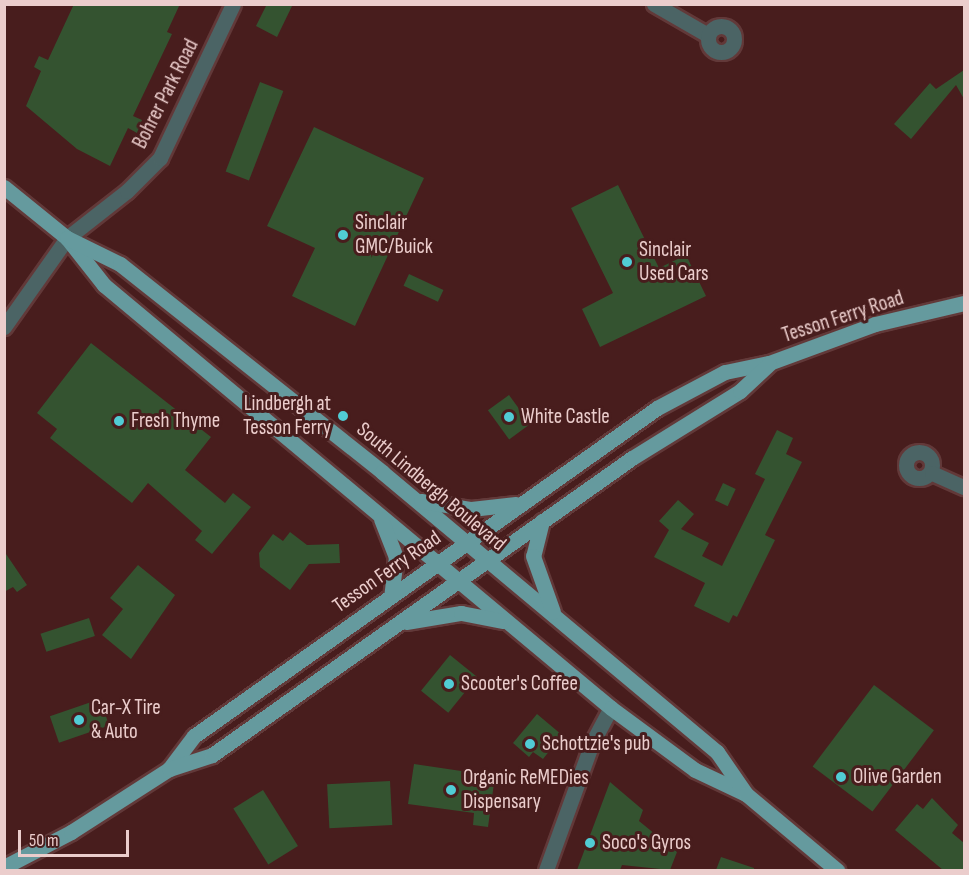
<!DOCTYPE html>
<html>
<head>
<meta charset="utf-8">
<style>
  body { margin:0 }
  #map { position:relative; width:969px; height:875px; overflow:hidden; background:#481d1d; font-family:"Sofia Sans Condensed",sans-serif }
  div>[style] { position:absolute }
  .building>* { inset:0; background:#345330; transform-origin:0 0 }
  .roads { filter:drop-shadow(2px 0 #623939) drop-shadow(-2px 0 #623939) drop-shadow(0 2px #623939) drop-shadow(0 -2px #623939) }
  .minor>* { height:15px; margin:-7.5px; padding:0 7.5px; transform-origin:7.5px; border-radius:7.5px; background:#4b6465 }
  .minor>.ring { margin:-7.5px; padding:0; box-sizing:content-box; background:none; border:15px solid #4b6465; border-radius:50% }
  .major>* { height:15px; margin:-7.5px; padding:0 7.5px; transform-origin:7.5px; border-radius:7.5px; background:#659a9e }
  .dots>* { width:16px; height:16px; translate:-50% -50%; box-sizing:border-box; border:3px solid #481d1d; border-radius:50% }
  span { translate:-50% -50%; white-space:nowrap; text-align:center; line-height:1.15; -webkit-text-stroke:6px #481d1d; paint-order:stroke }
  .street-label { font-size:21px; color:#ebcdcc }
  .poi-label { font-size:21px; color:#ebcdcc }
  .left { translate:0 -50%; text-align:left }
  .right { translate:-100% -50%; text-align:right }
  .frame { position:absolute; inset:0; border:6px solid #ebcdcc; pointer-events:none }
  .scale { position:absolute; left:18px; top:830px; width:111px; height:27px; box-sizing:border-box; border:3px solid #ebcdcc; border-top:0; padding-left:8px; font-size:18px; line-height:21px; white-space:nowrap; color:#ebcdcc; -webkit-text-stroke:4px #481d1d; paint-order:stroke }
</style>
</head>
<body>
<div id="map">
  <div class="building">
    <i style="clip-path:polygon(74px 4px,180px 4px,167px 32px,172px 34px,133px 116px,142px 120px,137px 133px,128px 128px,110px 166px,77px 149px,26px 106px,41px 71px,34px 67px,39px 56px,48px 60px)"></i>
    <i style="clip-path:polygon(267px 4px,293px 4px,277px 37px,256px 26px)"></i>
    <i style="clip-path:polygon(964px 70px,964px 99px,956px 85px,911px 139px,894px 124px,930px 83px,936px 89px)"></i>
    <i style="left:260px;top:82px;width:25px;height:96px;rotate:21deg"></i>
    <i style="clip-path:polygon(314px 127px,424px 178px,355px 326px,292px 296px,315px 248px,267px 226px)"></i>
    <i style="clip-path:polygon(618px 185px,659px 268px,686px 255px,706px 296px,600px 347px,582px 309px,613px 293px,571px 208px)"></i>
    <i style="left:409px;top:274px;width:38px;height:13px;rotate:25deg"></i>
    <i style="clip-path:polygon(91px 343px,211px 437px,185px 470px,225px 503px,233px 493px,251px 507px,212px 554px,195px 540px,202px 531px,148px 483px,132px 503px,50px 438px,57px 429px,37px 413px)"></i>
    <i style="left:509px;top:395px;width:36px;height:26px;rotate:54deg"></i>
    <i style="clip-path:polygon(777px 430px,793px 438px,786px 454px,802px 462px,765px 535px,775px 540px,737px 617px,733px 615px,729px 623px,694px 606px,705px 583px,654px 557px,669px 530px,659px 521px,678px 500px,694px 514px,681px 529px,709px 543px,702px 556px,722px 566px,765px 479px,755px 474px)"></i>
    <i style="left:723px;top:483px;width:14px;height:19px;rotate:25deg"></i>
    <i style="clip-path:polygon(290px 532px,307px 545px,339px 544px,340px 563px,309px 564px,290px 590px,260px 567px,259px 553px,273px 534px,283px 541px)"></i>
    <i style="clip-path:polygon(4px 551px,27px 585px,17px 592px,13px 587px,4px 592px)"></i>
    <i style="clip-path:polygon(138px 565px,175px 595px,131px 659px,102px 635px,123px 609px,110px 598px)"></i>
    <i style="left:89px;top:618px;width:19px;height:51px;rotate:72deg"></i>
    <i style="left:450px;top:655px;width:35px;height:46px;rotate:39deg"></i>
    <i style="left:874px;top:685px;width:75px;height:102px;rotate:37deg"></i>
    <i style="left:100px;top:699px;width:28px;height:53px;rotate:71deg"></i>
    <i style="clip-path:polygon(537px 714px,562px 735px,543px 759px,533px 752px,529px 757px,513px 743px)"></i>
    <i style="clip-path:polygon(414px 764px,495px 776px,488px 827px,473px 825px,474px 813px,408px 804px)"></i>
    <i style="left:390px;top:781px;width:44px;height:63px;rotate:87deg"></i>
    <i style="clip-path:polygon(610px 782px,643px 810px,639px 821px,677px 852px,670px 870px,622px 865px,620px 870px,577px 870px)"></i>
    <i style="left:263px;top:790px;width:66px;height:35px;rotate:58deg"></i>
    <i style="clip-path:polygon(932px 798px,958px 825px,952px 833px,964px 843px,964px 870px,943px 870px,895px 830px,917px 804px,923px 809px)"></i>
    <i style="clip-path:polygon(721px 857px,754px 868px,754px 870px,716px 870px)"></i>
  </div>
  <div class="roads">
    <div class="minor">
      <i style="left:654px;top:4px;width:62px;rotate:29.9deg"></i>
      <i class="ring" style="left:708px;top:26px;width:11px;height:11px"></i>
      <i style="left:4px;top:327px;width:109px;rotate:-54.7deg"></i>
      <i style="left:67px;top:238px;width:76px;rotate:-38.1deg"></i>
      <i style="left:127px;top:191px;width:47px;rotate:-45deg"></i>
      <i style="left:160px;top:158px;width:170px;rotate:-64.6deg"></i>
      <i class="ring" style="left:906px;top:452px;width:11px;height:11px"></i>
      <i style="left:932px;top:473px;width:35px;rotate:24deg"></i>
      <i style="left:546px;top:870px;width:135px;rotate:-70.1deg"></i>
      <i style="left:592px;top:743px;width:40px;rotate:-62deg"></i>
    </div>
    <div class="major">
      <i style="left:4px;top:187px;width:81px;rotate:39deg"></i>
      <i style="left:67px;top:238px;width:60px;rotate:51.8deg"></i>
      <i style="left:104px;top:285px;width:660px;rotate:39.84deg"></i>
      <i style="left:611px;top:708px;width:104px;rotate:36.4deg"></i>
      <i style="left:695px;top:770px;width:56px;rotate:25.2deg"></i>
      <i style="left:67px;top:238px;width:59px;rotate:26.1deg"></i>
      <i style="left:120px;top:264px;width:335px;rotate:38.4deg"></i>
      <i style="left:382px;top:472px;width:437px;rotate:39.9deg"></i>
      <i style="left:717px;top:752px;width:51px;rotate:55.4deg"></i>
      <i style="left:746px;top:794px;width:119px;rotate:39.9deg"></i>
      <i style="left:421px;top:501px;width:51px;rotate:9.1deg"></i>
      <i style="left:471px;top:509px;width:45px;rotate:-6.3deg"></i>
      <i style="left:381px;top:519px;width:41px;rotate:68.5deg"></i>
      <i style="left:396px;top:557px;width:38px;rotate:97deg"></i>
      <i style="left:542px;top:521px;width:36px;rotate:104deg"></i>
      <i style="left:533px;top:556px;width:59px;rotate:70.3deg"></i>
      <i style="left:406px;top:622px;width:56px;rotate:-9.3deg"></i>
      <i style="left:461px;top:613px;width:43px;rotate:10.8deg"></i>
      <i style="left:169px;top:769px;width:41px;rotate:-52.9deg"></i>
      <i style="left:194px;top:736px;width:567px;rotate:-35.31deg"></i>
      <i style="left:657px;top:408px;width:77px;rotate:-27.9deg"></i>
      <i style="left:725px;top:372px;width:45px;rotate:-11.6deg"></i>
      <i style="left:769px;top:363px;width:113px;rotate:-20.2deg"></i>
      <i style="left:875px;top:324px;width:91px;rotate:-13.3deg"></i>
      <i style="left:4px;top:867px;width:76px;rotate:-27.6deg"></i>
      <i style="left:71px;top:832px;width:117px;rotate:-32.7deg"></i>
      <i style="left:169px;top:769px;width:45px;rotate:-18deg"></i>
      <i style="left:212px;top:755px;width:514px;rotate:-35.27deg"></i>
      <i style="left:632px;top:458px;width:127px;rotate:-31.8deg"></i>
      <i style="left:740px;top:391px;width:40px;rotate:-43deg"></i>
    </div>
  </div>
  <div class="dots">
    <i style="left:343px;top:235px;background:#51ccd4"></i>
    <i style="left:627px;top:262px;background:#51ccd4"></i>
    <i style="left:343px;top:416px;background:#51ccd4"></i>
    <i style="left:509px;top:417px;background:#51ccd4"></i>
    <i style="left:119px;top:421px;background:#51ccd4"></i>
    <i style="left:449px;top:684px;background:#51ccd4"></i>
    <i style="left:79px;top:720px;background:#51ccd4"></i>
    <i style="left:530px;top:744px;background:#51ccd4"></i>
    <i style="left:841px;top:777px;background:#51ccd4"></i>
    <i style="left:451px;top:790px;background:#51ccd4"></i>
    <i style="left:590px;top:843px;background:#51ccd4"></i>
  </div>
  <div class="street-label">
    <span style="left:166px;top:94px;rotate:-63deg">Bohrer Park Road</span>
    <span style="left:843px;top:317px;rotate:-18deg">Tesson Ferry Road</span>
    <span style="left:431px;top:487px;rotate:40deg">South Lindbergh Boulevard</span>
    <span style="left:387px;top:572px;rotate:-35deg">Tesson Ferry Road</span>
  </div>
  <div class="poi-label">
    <span class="left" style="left:355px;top:235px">Sinclair<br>GMC/Buick</span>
    <span class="left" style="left:639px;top:262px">Sinclair<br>Used Cars</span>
    <span class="right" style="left:331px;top:416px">Lindbergh at<br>Tesson Ferry</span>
    <span class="left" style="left:521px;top:417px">White Castle</span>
    <span class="left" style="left:131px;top:421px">Fresh Thyme</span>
    <span class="left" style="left:461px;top:684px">Scooter's Coffee</span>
    <span class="left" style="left:91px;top:720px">Car-X Tire<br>&amp; Auto</span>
    <span class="left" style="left:542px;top:744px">Schottzie's pub</span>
    <span class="left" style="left:853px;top:777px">Olive Garden</span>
    <span class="left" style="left:463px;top:790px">Organic ReMEDies<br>Dispensary</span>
    <span class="left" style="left:602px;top:843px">Soco's Gyros</span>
  </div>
  <div class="frame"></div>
  <div class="scale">50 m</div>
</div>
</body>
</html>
